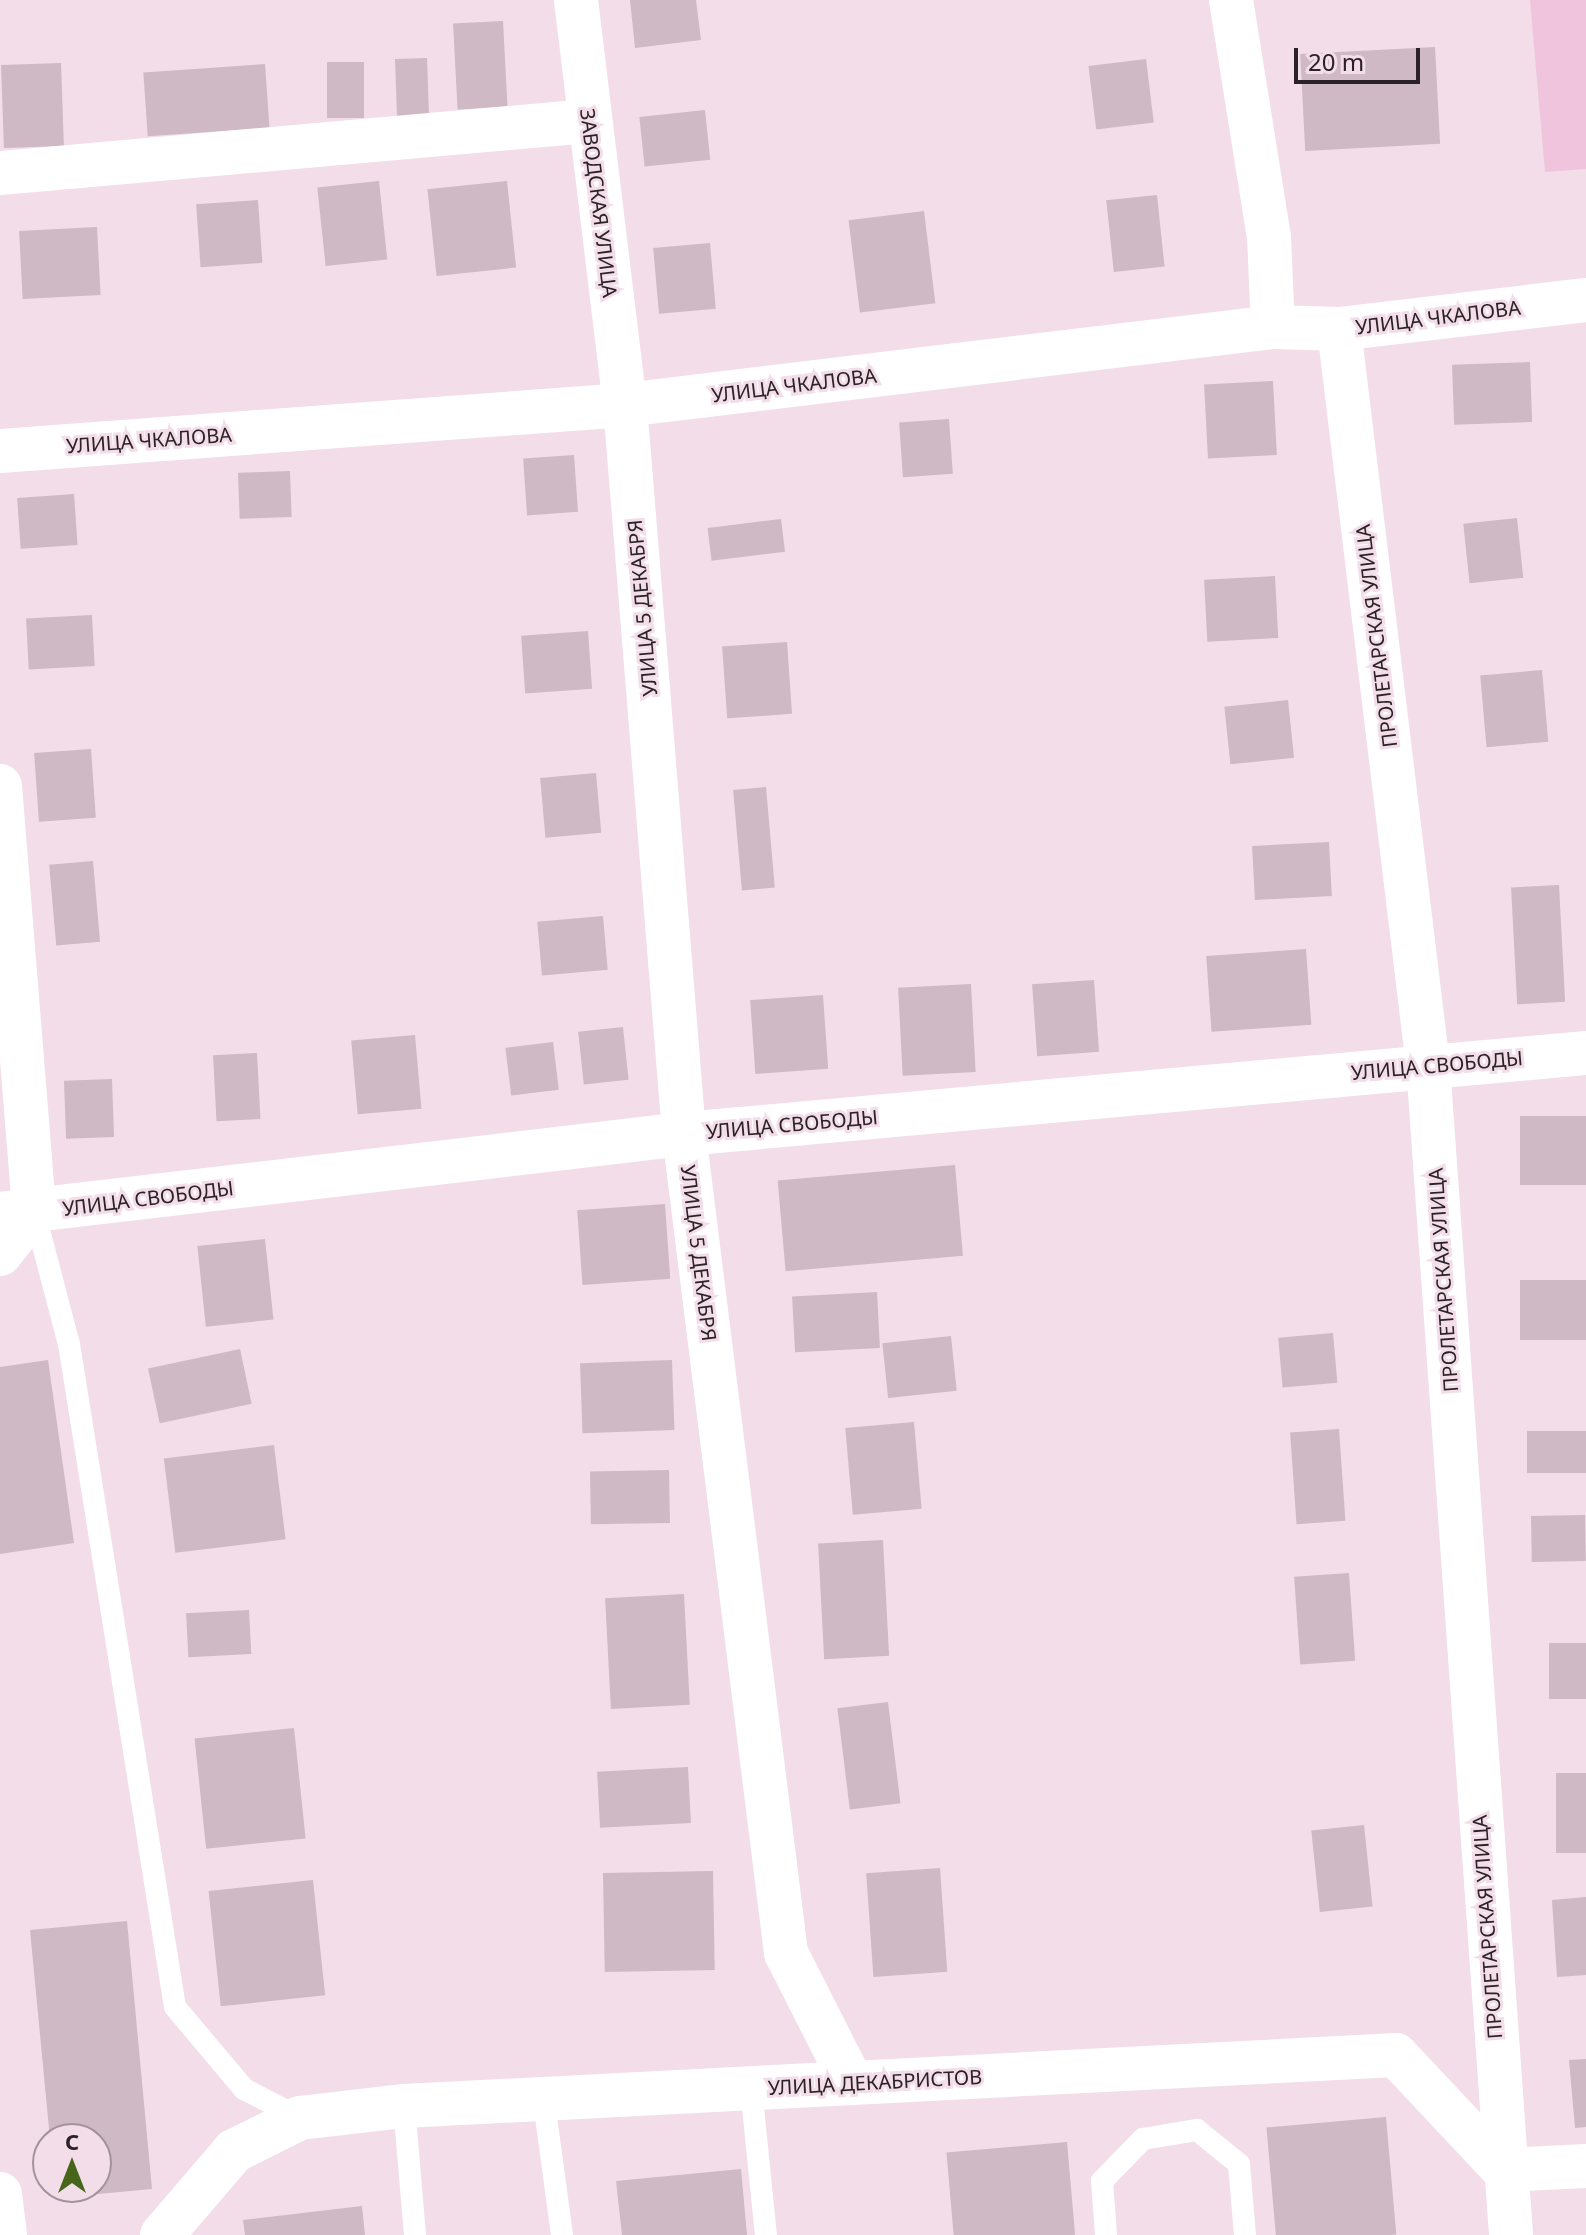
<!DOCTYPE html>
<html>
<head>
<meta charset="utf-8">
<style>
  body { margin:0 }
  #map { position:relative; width:1586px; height:2235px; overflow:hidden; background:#f2dde8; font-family:"Noto Sans",sans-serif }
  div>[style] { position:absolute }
  .green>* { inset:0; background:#f0c4dc }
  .building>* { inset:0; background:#ceb9c4; transform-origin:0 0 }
  .service>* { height:22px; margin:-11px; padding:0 11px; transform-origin:11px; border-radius:11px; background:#fff }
  .minor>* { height:44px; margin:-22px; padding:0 22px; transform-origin:22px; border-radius:22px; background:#fff }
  span { translate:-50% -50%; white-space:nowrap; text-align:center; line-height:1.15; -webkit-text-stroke:6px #f2dde8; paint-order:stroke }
  .street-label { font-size:20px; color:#2a2226 }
  .north { position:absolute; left:32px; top:2123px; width:80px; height:80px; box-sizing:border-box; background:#f2dde8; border:2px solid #a2929a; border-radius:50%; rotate:0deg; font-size:22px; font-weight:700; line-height:32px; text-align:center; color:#2a2226 }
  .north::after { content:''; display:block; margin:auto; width:28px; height:36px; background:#47661b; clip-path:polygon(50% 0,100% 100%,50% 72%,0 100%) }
  .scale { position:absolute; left:1294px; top:48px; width:126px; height:36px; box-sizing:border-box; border:4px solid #2a2226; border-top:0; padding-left:10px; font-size:24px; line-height:28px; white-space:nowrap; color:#2a2226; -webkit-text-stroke:6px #f2dde8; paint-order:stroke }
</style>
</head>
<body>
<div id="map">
  <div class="green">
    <i style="clip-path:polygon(1530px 0,1586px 0,1586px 169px,1545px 172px)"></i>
  </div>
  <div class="building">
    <i style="clip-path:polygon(630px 0,696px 0,701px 40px,635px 48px)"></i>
    <i style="left:503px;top:21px;width:86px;height:50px;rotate:87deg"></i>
    <i style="left:1435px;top:47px;width:97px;height:135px;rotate:87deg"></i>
    <i style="left:427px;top:58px;width:59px;height:32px;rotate:88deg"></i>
    <i style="left:1146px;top:59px;width:64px;height:58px;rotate:83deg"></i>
    <i style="left:364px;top:62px;width:56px;height:37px;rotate:90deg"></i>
    <i style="left:61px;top:63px;width:83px;height:60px;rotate:88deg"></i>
    <i style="left:265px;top:64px;width:64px;height:122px;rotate:86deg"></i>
    <i style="left:705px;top:110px;width:50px;height:66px;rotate:84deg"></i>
    <i style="left:379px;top:181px;width:79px;height:62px;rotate:84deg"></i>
    <i style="left:507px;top:181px;width:87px;height:80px;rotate:84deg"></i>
    <i style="left:1157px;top:195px;width:72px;height:51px;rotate:84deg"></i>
    <i style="left:258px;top:200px;width:63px;height:62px;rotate:86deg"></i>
    <i style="left:924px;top:211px;width:93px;height:76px;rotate:83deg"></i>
    <i style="left:97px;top:227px;width:68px;height:78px;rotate:87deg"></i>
    <i style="left:710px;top:243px;width:66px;height:57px;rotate:85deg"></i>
    <i style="left:1530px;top:362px;width:60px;height:78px;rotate:88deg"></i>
    <i style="left:1273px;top:381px;width:74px;height:69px;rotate:87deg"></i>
    <i style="left:949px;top:419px;width:55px;height:50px;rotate:86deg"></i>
    <i style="left:574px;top:455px;width:57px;height:51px;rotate:86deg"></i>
    <i style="left:290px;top:471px;width:46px;height:52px;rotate:88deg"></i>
    <i style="left:74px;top:494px;width:51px;height:57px;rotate:86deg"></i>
    <i style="left:1517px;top:518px;width:60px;height:54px;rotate:84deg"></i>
    <i style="left:781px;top:519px;width:33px;height:74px;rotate:83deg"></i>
    <i style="left:1275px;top:576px;width:62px;height:71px;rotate:87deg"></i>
    <i style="left:92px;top:615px;width:51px;height:66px;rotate:87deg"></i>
    <i style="left:588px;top:631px;width:58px;height:67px;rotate:86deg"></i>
    <i style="left:787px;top:642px;width:72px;height:65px;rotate:86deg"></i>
    <i style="left:1542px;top:670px;width:72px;height:62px;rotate:85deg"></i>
    <i style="left:1288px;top:700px;width:58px;height:64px;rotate:84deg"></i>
    <i style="left:91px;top:749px;width:69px;height:57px;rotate:86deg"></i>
    <i style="left:596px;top:773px;width:60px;height:56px;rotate:85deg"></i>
    <i style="left:766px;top:787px;width:101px;height:33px;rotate:85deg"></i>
    <i style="left:1329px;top:842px;width:54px;height:77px;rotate:87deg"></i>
    <i style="left:93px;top:861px;width:81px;height:44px;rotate:85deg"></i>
    <i style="left:1559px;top:885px;width:117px;height:48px;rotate:87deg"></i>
    <i style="left:603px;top:916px;width:54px;height:66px;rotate:85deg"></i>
    <i style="left:1306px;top:949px;width:76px;height:100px;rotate:86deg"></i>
    <i style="left:1094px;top:980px;width:72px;height:62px;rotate:86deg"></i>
    <i style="left:971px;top:984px;width:88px;height:73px;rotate:87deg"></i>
    <i style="left:823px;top:995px;width:74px;height:73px;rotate:86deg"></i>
    <i style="left:623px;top:1027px;width:53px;height:45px;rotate:84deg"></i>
    <i style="left:415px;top:1035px;width:74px;height:64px;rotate:85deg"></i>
    <i style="left:553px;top:1042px;width:48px;height:48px;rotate:83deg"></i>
    <i style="left:257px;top:1053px;width:66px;height:44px;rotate:87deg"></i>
    <i style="left:112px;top:1079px;width:58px;height:48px;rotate:88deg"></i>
    <i style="left:1586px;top:1116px;width:69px;height:66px;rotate:90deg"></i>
    <i style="left:955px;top:1165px;width:91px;height:178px;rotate:85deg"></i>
    <i style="left:665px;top:1204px;width:75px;height:88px;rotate:86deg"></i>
    <i style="left:265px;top:1239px;width:81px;height:68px;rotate:84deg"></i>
    <i style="left:1586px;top:1280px;width:60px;height:66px;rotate:90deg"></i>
    <i style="left:877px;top:1292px;width:56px;height:85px;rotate:87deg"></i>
    <i style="left:1333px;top:1333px;width:50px;height:55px;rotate:85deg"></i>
    <i style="left:951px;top:1336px;width:55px;height:69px;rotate:84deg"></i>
    <i style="left:240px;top:1349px;width:56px;height:94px;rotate:78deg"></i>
    <i style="clip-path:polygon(48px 1360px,74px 1543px,0 1554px,0 1367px)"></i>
    <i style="left:672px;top:1360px;width:70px;height:92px;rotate:88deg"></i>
    <i style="left:914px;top:1422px;width:87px;height:69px;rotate:85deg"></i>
    <i style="left:1339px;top:1429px;width:92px;height:49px;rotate:86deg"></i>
    <i style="left:1586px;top:1431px;width:42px;height:59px;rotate:90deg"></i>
    <i style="left:274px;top:1445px;width:95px;height:111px;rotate:83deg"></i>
    <i style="left:669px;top:1470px;width:53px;height:79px;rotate:89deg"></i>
    <i style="left:1585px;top:1515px;width:46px;height:54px;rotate:89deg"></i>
    <i style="left:883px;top:1540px;width:116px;height:65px;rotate:87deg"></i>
    <i style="left:1349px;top:1573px;width:88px;height:55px;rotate:86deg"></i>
    <i style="left:684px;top:1594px;width:111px;height:79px;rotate:87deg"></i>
    <i style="left:249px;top:1610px;width:44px;height:63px;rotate:87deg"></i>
    <i style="left:1586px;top:1643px;width:56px;height:37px;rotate:90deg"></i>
    <i style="left:888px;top:1702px;width:102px;height:51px;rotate:83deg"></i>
    <i style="left:294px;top:1728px;width:111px;height:100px;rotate:84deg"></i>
    <i style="left:688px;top:1767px;width:56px;height:91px;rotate:87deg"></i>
    <i style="left:1586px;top:1773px;width:80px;height:30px;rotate:90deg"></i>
    <i style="left:1364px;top:1825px;width:82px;height:53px;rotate:84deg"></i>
    <i style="left:940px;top:1868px;width:104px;height:74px;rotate:86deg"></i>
    <i style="left:713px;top:1871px;width:99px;height:110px;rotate:89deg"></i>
    <i style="left:313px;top:1880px;width:116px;height:105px;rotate:84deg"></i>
    <i style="clip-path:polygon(1586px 1897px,1586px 1975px,1557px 1977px,1552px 1900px)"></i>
    <i style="clip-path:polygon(127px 1921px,152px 2189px,55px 2198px,54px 2187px,96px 2187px,96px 2139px,50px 2139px,30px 1930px)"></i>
    <i style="clip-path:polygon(1586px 2059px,1586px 2127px,1575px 2128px,1569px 2060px)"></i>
    <i style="left:1386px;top:2117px;width:118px;height:120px;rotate:85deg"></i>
    <i style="left:1067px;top:2142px;width:93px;height:121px;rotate:85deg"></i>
    <i style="clip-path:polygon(741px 2169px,747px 2235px,622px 2235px,616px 2181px)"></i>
    <i style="clip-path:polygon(362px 2206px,365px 2235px,245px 2235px,243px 2220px)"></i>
  </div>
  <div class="service">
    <i style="left:34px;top:1211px;width:138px;rotate:75.3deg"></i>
    <i style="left:69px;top:1344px;width:671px;rotate:80.92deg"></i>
    <i style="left:175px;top:2007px;width:107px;rotate:49.9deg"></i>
    <i style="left:244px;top:2089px;width:63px;rotate:27.4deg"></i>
    <i style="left:751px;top:2088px;width:148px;rotate:84.2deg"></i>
    <i style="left:544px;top:2102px;width:134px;rotate:82.3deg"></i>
    <i style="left:404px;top:2106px;width:129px;rotate:85.1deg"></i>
    <i style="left:1106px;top:2235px;width:54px;rotate:-94.2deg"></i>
    <i style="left:1102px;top:2181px;width:59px;rotate:-45.7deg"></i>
    <i style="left:1143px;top:2139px;width:55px;rotate:-9.5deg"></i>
    <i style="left:1197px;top:2130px;width:54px;rotate:39deg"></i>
    <i style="left:1239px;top:2164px;width:71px;rotate:85.2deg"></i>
  </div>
  <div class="minor">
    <i style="left:576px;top:0;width:408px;rotate:83.1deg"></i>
    <i style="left:625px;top:405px;width:731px;rotate:85.37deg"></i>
    <i style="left:684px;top:1134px;width:825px;rotate:82.9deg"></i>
    <i style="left:786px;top:1953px;width:146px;rotate:63.1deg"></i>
    <i style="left:1231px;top:0;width:240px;rotate:80.9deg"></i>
    <i style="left:1269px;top:237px;width:90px;rotate:87.5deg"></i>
    <i style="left:0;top:173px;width:590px;rotate:-5.05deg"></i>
    <i style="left:1339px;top:329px;width:741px;rotate:83.11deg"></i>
    <i style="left:1428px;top:1065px;width:1173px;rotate:85.94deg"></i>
    <i style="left:0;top:451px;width:627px;rotate:-4.21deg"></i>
    <i style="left:625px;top:405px;width:653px;rotate:-6.86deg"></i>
    <i style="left:1273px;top:327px;width:66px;rotate:1.7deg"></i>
    <i style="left:1339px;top:329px;width:249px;rotate:-6.7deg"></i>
    <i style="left:0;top:786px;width:426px;rotate:85.4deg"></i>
    <i style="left:34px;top:1211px;width:55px;rotate:128.3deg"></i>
    <i style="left:0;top:1214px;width:689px;rotate:-6.67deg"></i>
    <i style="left:684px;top:1134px;width:906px;rotate:-5.13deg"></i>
    <i style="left:0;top:2194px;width:41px;rotate:83deg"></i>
    <i style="left:162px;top:2235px;width:111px;rotate:-49.4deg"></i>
    <i style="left:234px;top:2151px;width:74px;rotate:-26.6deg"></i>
    <i style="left:300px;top:2118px;width:105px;rotate:-6.6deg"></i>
    <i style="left:404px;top:2106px;width:993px;rotate:-2.94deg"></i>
    <i style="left:1396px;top:2055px;width:158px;rotate:46.8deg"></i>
    <i style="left:1504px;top:2170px;width:82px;rotate:-2.8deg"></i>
  </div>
  <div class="street-label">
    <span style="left:599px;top:203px;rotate:83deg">ЗАВОДСКАЯ УЛИЦА</span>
    <span style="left:1438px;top:317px;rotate:-7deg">УЛИЦА ЧКАЛОВА</span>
    <span style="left:794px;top:385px;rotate:-7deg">УЛИЦА ЧКАЛОВА</span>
    <span style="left:149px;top:440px;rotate:-4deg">УЛИЦА ЧКАЛОВА</span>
    <span style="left:642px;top:608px;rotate:-95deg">УЛИЦА 5 ДЕКАБРЯ</span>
    <span style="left:1376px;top:636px;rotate:-97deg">ПРОЛЕТАРСКАЯ УЛИЦА</span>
    <span style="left:1437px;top:1065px;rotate:-5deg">УЛИЦА СВОБОДЫ</span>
    <span style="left:792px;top:1124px;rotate:-5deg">УЛИЦА СВОБОДЫ</span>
    <span style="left:148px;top:1198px;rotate:-7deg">УЛИЦА СВОБОДЫ</span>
    <span style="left:699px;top:1253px;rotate:83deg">УЛИЦА 5 ДЕКАБРЯ</span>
    <span style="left:1443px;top:1280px;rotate:-94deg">ПРОЛЕТАРСКАЯ УЛИЦА</span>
    <span style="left:1487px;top:1927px;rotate:-94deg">ПРОЛЕТАРСКАЯ УЛИЦА</span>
    <span style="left:875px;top:2082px;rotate:-3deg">УЛИЦА ДЕКАБРИСТОВ</span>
  </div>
  <div class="north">С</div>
  <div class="scale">20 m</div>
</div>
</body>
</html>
